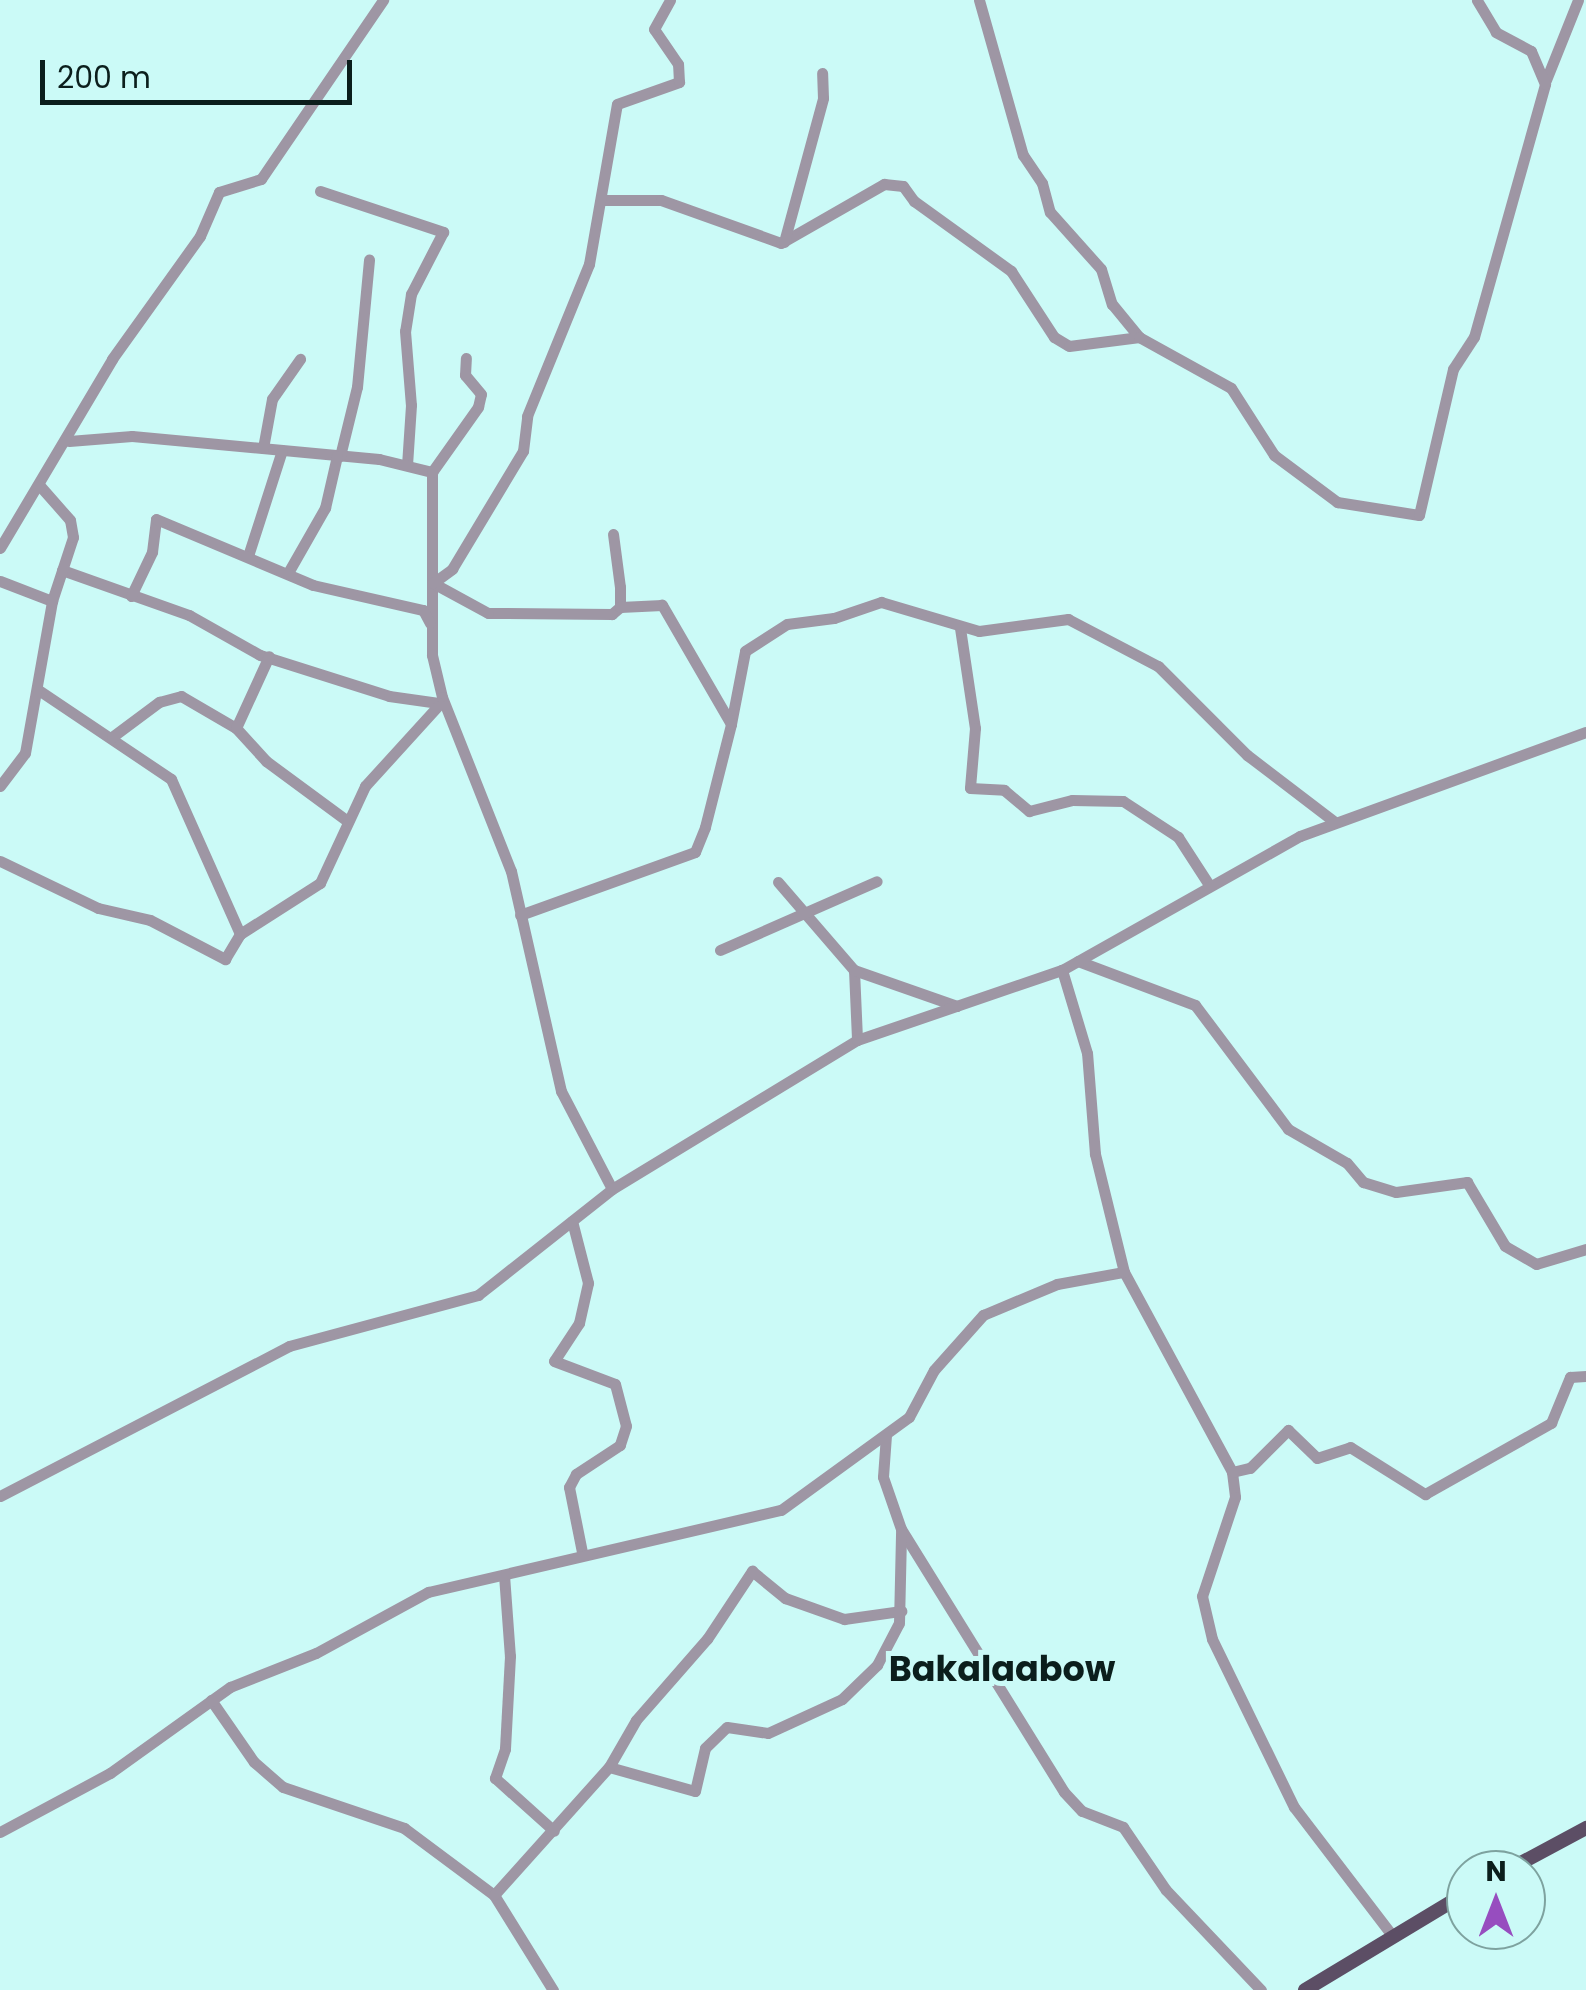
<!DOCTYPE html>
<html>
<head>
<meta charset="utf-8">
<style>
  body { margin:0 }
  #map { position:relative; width:1586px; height:1990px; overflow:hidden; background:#cbfaf7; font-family:Poppins,sans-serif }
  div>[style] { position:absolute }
  .minor>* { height:11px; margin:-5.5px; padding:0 5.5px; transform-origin:5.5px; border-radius:5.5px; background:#9e96a4 }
  .major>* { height:14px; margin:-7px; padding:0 7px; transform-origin:7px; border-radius:7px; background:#5c4e65 }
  span { translate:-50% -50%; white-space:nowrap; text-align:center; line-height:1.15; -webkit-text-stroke:10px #cbfaf7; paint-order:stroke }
  .quarter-label { font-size:35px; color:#0b1e1c; font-weight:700 }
  .north { position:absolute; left:1446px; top:1850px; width:100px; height:100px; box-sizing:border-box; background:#cbfaf7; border:2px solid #7ea29f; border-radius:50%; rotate:0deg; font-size:28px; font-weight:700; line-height:40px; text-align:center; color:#0b1e1c }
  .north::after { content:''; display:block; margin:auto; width:35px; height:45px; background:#974dbf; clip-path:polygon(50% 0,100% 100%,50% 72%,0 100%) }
  .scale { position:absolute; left:40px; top:60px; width:312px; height:45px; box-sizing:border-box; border:5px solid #0b1e1c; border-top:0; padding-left:12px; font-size:30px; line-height:35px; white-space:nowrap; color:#0b1e1c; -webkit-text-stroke:8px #cbfaf7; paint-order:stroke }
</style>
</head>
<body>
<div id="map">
  <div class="minor">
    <i style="left:979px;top:0;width:161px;rotate:74.2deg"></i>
    <i style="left:1023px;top:155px;width:34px;rotate:56deg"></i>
    <i style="left:1042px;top:183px;width:30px;rotate:75deg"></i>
    <i style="left:1050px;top:212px;width:76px;rotate:48.2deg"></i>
    <i style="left:1101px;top:269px;width:37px;rotate:73deg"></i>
    <i style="left:1112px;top:304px;width:43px;rotate:50.7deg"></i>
    <i style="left:1546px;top:80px;width:86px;rotate:-68.2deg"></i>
    <i style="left:320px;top:191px;width:130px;rotate:18.4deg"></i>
    <i style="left:443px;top:232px;width:70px;rotate:117.3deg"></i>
    <i style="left:411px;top:294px;width:37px;rotate:99deg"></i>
    <i style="left:405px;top:331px;width:74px;rotate:85.4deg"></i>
    <i style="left:411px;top:405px;width:60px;rotate:93.8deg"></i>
    <i style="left:601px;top:200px;width:60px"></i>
    <i style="left:661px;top:200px;width:127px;rotate:19.7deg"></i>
    <i style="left:781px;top:243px;width:119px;rotate:-29.8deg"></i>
    <i style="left:884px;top:184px;width:19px;rotate:6deg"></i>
    <i style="left:903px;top:186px;width:19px;rotate:54deg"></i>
    <i style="left:914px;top:201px;width:120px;rotate:35.8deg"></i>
    <i style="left:1011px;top:271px;width:79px;rotate:56.9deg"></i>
    <i style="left:1054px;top:337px;width:17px;rotate:31deg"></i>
    <i style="left:1069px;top:346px;width:71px;rotate:-7.3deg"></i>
    <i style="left:1139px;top:337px;width:105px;rotate:29deg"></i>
    <i style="left:1231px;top:388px;width:80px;rotate:57.3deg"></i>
    <i style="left:1274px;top:455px;width:79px;rotate:36.7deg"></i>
    <i style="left:1337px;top:502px;width:83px;rotate:9deg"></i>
    <i style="left:1419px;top:515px;width:150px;rotate:-76.9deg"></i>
    <i style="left:1453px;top:369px;width:38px;rotate:-57deg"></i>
    <i style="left:1474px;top:337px;width:263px;rotate:-74.3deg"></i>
    <i style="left:1545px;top:84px;width:36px;rotate:-113deg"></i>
    <i style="left:1531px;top:51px;width:40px;rotate:-152deg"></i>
    <i style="left:1496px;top:32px;width:37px;rotate:-121deg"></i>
    <i style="left:784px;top:242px;width:149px;rotate:-74.8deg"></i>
    <i style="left:823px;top:98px;width:25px;rotate:-92deg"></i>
    <i style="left:69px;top:441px;width:63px;rotate:-4.5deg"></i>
    <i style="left:132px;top:436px;width:248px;rotate:5.3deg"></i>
    <i style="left:379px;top:459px;width:55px;rotate:13.8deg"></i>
    <i style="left:432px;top:472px;width:183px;rotate:90deg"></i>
    <i style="left:432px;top:655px;width:43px;rotate:76.6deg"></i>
    <i style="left:442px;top:697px;width:187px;rotate:68.4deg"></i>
    <i style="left:511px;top:871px;width:226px;rotate:77.2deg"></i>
    <i style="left:561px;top:1091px;width:110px;rotate:62.5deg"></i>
    <i style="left:263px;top:448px;width:50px;rotate:-79.6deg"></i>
    <i style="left:272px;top:399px;width:49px;rotate:-55deg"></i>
    <i style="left:340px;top:456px;width:71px;rotate:-76.2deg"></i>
    <i style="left:357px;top:387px;width:128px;rotate:-84.6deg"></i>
    <i style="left:432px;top:472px;width:80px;rotate:-54.7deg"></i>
    <i style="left:478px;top:407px;width:13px;rotate:-77deg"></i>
    <i style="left:481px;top:394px;width:25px;rotate:-130deg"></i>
    <i style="left:465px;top:375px;width:17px;rotate:-87deg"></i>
    <i style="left:613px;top:534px;width:53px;rotate:82.5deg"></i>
    <i style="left:620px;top:587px;width:20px;rotate:90deg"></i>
    <i style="left:620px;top:607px;width:11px;rotate:139deg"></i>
    <i style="left:612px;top:614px;width:124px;rotate:-179.5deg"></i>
    <i style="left:488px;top:613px;width:63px;rotate:-151.4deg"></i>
    <i style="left:433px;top:583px;width:24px;rotate:-36deg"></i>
    <i style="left:452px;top:569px;width:138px;rotate:-59deg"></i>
    <i style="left:523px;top:451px;width:35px;rotate:-83deg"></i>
    <i style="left:527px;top:416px;width:164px;rotate:-67.8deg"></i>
    <i style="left:589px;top:264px;width:162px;rotate:-80.1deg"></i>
    <i style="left:617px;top:104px;width:66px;rotate:-19.5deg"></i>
    <i style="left:679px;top:82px;width:18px;rotate:-93deg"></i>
    <i style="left:678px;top:64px;width:42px;rotate:-124.4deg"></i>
    <i style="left:654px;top:29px;width:33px;rotate:-61deg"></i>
    <i style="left:0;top:548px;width:220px;rotate:-59.3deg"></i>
    <i style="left:112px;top:359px;width:151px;rotate:-54.4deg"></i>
    <i style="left:200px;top:236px;width:48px;rotate:-66.6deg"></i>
    <i style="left:219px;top:192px;width:44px;rotate:-17.2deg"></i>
    <i style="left:261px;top:179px;width:217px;rotate:-55.7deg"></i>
    <i style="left:248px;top:556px;width:111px;rotate:-72.2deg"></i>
    <i style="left:62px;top:570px;width:135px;rotate:19.5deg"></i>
    <i style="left:189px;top:615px;width:81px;rotate:29.4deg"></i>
    <i style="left:260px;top:655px;width:135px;rotate:17.6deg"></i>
    <i style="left:389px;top:696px;width:50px;rotate:8deg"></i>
    <i style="left:289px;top:571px;width:73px;rotate:-60.3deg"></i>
    <i style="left:325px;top:508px;width:53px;rotate:-77deg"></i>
    <i style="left:0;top:581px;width:56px;rotate:21deg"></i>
    <i style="left:131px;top:596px;width:49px;rotate:-64.5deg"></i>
    <i style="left:152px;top:552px;width:33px;rotate:-83deg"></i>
    <i style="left:156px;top:519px;width:170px;rotate:22.8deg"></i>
    <i style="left:313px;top:585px;width:113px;rotate:12.8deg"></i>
    <i style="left:423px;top:610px;width:15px;rotate:62deg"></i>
    <i style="left:960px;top:628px;width:101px;rotate:81.5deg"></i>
    <i style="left:975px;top:728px;width:60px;rotate:94.8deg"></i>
    <i style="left:970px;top:788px;width:34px;rotate:3deg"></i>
    <i style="left:1004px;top:790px;width:33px;rotate:40deg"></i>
    <i style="left:1029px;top:811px;width:44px;rotate:-14.3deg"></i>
    <i style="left:1072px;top:800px;width:51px;rotate:1.1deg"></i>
    <i style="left:1123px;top:801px;width:66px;rotate:33.2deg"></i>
    <i style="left:1178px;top:837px;width:57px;rotate:57.1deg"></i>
    <i style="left:40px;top:691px;width:158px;rotate:33.9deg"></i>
    <i style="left:171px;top:779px;width:170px;rotate:66deg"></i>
    <i style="left:731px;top:724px;width:74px;rotate:-79.1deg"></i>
    <i style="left:745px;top:651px;width:50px;rotate:-32.7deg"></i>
    <i style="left:787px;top:624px;width:47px;rotate:-7.3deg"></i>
    <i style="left:834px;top:618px;width:50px;rotate:-18.8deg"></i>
    <i style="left:881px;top:602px;width:102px;rotate:16.5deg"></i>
    <i style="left:979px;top:631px;width:90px;rotate:-7.7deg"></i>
    <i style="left:1068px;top:619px;width:102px;rotate:27.6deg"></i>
    <i style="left:1158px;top:666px;width:126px;rotate:45deg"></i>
    <i style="left:1247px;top:755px;width:111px;rotate:37.3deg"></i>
    <i style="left:236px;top:728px;width:45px;rotate:47.7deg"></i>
    <i style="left:266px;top:761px;width:99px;rotate:36.4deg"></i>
    <i style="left:112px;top:737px;width:59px;rotate:-36.7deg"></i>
    <i style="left:159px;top:702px;width:23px;rotate:-15deg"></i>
    <i style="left:181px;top:696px;width:64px;rotate:30.2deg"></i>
    <i style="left:236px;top:728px;width:79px;rotate:-65.4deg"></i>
    <i style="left:0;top:786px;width:41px;rotate:-52.9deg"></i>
    <i style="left:25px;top:753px;width:154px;rotate:-79.9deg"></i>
    <i style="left:52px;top:601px;width:67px;rotate:-71.8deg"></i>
    <i style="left:73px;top:537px;width:17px;rotate:-100deg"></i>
    <i style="left:70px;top:520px;width:45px;rotate:-131.4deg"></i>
    <i style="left:0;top:861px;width:109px;rotate:25.6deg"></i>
    <i style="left:98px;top:908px;width:53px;rotate:13deg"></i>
    <i style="left:150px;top:920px;width:85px;rotate:27.5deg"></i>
    <i style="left:225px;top:959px;width:29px;rotate:-59deg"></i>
    <i style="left:240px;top:934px;width:95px;rotate:-32.5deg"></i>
    <i style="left:320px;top:883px;width:107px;rotate:-65.1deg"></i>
    <i style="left:365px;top:786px;width:107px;rotate:-47.7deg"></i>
    <i style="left:778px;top:882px;width:116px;rotate:49.2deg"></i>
    <i style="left:854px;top:970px;width:70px;rotate:87.5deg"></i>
    <i style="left:520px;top:915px;width:186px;rotate:-19.8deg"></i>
    <i style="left:695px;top:852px;width:27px;rotate:-68deg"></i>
    <i style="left:705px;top:827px;width:106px;rotate:-75.8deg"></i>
    <i style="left:731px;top:724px;width:138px;rotate:-120.1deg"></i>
    <i style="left:662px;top:605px;width:42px;rotate:177.3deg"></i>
    <i style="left:720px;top:950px;width:171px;rotate:-23.7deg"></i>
    <i style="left:1078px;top:961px;width:125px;rotate:20.6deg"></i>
    <i style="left:1195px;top:1005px;width:155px;rotate:53.1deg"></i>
    <i style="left:1288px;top:1129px;width:68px;rotate:30deg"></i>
    <i style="left:1347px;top:1163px;width:25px;rotate:50deg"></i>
    <i style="left:1363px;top:1182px;width:34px;rotate:17deg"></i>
    <i style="left:1396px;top:1192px;width:72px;rotate:-8deg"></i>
    <i style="left:1467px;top:1182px;width:74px;rotate:59.3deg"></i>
    <i style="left:1505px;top:1246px;width:36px;rotate:30deg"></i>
    <i style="left:1536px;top:1264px;width:52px;rotate:-16.7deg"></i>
    <i style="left:854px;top:970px;width:109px;rotate:19.3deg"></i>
    <i style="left:572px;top:1221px;width:64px;rotate:75.5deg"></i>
    <i style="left:588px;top:1283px;width:41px;rotate:102.7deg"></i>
    <i style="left:579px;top:1323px;width:45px;rotate:123.3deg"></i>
    <i style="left:554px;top:1361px;width:65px;rotate:20.7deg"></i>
    <i style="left:615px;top:1384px;width:43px;rotate:75.3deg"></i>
    <i style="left:626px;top:1426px;width:20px;rotate:108deg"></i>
    <i style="left:620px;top:1445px;width:53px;rotate:146.6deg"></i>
    <i style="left:576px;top:1474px;width:15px;rotate:118deg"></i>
    <i style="left:569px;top:1487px;width:66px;rotate:78.7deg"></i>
    <i style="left:1124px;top:1272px;width:227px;rotate:61.6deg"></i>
    <i style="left:1232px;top:1472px;width:25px;rotate:83deg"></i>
    <i style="left:1235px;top:1497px;width:104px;rotate:108.4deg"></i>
    <i style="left:1202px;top:1596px;width:44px;rotate:76.9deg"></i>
    <i style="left:1212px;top:1639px;width:187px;rotate:64deg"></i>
    <i style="left:1294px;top:1807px;width:160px;rotate:52.6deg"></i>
    <i style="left:886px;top:1435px;width:42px;rotate:94.1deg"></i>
    <i style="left:883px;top:1477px;width:55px;rotate:70.9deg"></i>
    <i style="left:901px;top:1529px;width:309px;rotate:58.2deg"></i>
    <i style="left:1064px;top:1792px;width:26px;rotate:47deg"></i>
    <i style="left:1082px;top:1811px;width:44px;rotate:21.3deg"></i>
    <i style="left:1123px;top:1827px;width:76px;rotate:55.7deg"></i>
    <i style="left:1166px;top:1890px;width:138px;rotate:46.5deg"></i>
    <i style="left:1232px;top:1472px;width:18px;rotate:-13deg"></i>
    <i style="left:1250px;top:1468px;width:54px;rotate:-45deg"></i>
    <i style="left:1288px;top:1430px;width:40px;rotate:44deg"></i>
    <i style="left:1317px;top:1458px;width:35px;rotate:-18deg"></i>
    <i style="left:1350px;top:1447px;width:89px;rotate:32.1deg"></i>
    <i style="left:1425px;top:1494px;width:145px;rotate:-29.4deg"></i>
    <i style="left:1551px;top:1423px;width:50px;rotate:-67.6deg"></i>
    <i style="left:1570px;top:1377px;width:16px;rotate:-4deg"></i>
    <i style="left:0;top:1496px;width:326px;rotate:-27.4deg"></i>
    <i style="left:289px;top:1346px;width:196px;rotate:-15.1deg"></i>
    <i style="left:478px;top:1295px;width:171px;rotate:-38.3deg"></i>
    <i style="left:612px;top:1189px;width:287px;rotate:-31.3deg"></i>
    <i style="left:857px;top:1040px;width:217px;rotate:-18.9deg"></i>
    <i style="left:1062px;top:970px;width:273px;rotate:-29.4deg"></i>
    <i style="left:1300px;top:836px;width:304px;rotate:-20deg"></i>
    <i style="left:504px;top:1575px;width:81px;rotate:85.8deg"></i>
    <i style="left:510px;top:1656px;width:93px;rotate:93.1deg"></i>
    <i style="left:505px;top:1749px;width:31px;rotate:109deg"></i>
    <i style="left:495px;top:1778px;width:79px;rotate:41.9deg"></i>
    <i style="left:211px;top:1700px;width:75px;rotate:55.3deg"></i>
    <i style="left:254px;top:1762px;width:38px;rotate:41deg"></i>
    <i style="left:283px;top:1787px;width:128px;rotate:18.7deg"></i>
    <i style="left:404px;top:1828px;width:112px;rotate:36.7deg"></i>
    <i style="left:494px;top:1895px;width:112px;rotate:58.2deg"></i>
    <i style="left:609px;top:1767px;width:89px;rotate:15.6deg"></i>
    <i style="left:695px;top:1791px;width:44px;rotate:-76.9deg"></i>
    <i style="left:705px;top:1748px;width:30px;rotate:-44deg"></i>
    <i style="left:727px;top:1727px;width:41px;rotate:8.3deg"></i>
    <i style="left:768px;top:1733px;width:81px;rotate:-24.7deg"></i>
    <i style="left:842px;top:1699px;width:49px;rotate:-44.2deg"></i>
    <i style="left:877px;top:1665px;width:47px;rotate:-62.4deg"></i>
    <i style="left:899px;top:1623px;width:91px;rotate:-88.7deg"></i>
    <i style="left:0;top:1832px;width:125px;rotate:-28.2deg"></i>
    <i style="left:110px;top:1773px;width:148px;rotate:-35.6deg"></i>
    <i style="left:230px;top:1687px;width:92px;rotate:-21.6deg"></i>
    <i style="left:316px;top:1653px;width:128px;rotate:-28.6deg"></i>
    <i style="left:428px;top:1592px;width:362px;rotate:-13.1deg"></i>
    <i style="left:781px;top:1510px;width:158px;rotate:-36deg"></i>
    <i style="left:909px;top:1417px;width:53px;rotate:-62deg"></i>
    <i style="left:934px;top:1370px;width:74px;rotate:-48.3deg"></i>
    <i style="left:983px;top:1315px;width:80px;rotate:-22.7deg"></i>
    <i style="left:1057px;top:1284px;width:68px;rotate:-10.2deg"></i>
    <i style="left:1124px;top:1272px;width:122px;rotate:-103.8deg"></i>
    <i style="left:1095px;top:1154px;width:101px;rotate:-94.5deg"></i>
    <i style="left:1087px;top:1053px;width:87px;rotate:-106.8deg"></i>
    <i style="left:494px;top:1895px;width:172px;rotate:-48.1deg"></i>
    <i style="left:609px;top:1767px;width:54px;rotate:-60.1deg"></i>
    <i style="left:636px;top:1720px;width:108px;rotate:-48.8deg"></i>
    <i style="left:707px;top:1639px;width:82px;rotate:-56.5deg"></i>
    <i style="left:752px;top:1571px;width:43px;rotate:39.3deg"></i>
    <i style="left:785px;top:1598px;width:63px;rotate:19.6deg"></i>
    <i style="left:844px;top:1619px;width:58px;rotate:-8deg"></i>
  </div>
  <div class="major">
    <i style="left:1508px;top:1870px;width:89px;rotate:-28.3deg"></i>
    <i style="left:1305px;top:1990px;width:188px;rotate:-31.1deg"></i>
  </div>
  <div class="quarter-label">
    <span style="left:1002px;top:1669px">Bakalaabow</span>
  </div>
  <div class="north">N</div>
  <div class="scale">200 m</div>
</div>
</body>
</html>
